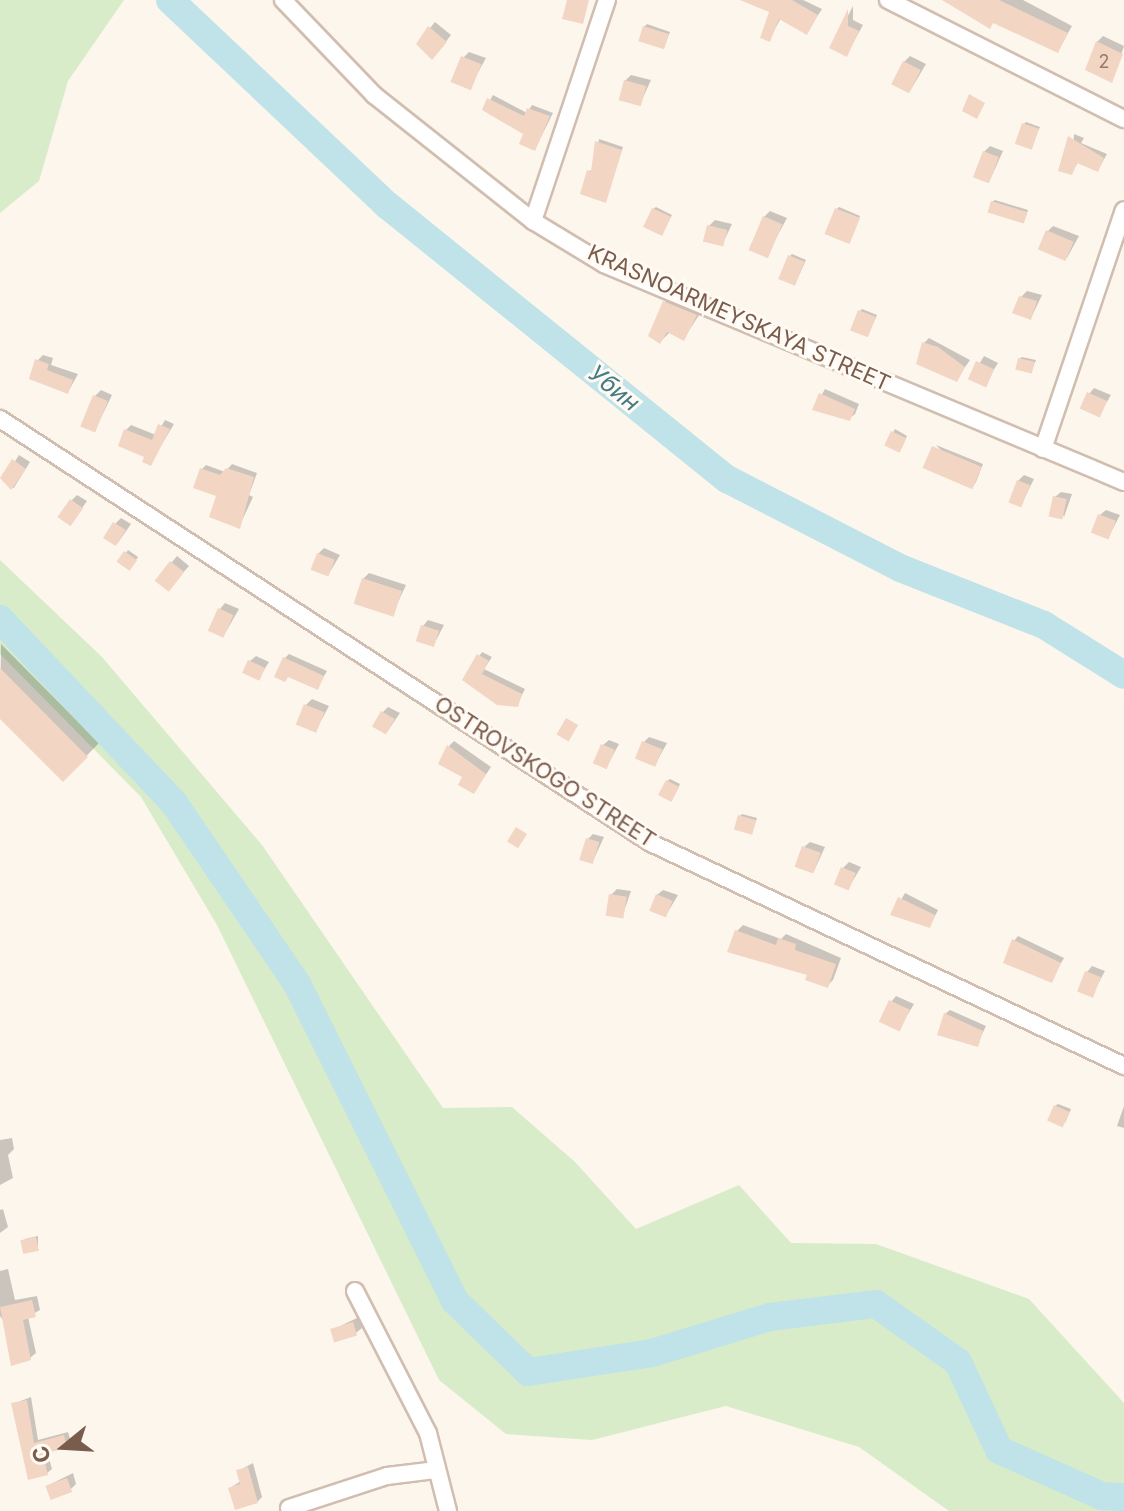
<!DOCTYPE html>
<html>
<head>
<meta charset="utf-8">
<style>
  body { margin:0 }
  #map { position:relative; width:1124px; height:1511px; overflow:hidden; background:#fdf6ec; font-family:Inter,sans-serif }
  div>[style] { position:absolute }
  .green>* { inset:0; background:#d8ecc9 }
  .shadow>* { inset:0; background:#0003; transform-origin:0 0 }
  .river>* { height:28px; margin:-14px; padding:0 14px; transform-origin:14px; border-radius:14px; background:#bfe3e8 }
  .building>* { inset:0; background:#f3d5c3; transform-origin:0 0 }
  .roads { filter:drop-shadow(2px 0 #d1beb0) drop-shadow(-2px 0 #d1beb0) drop-shadow(0 2px #d1beb0) drop-shadow(0 -2px #d1beb0) }
  .street>* { height:16px; margin:-8px; padding:0 8px; transform-origin:8px; border-radius:8px; background:#fff }
  span { translate:-50% -50%; white-space:nowrap; text-align:center; line-height:1.15; -webkit-text-stroke:6px #fffaf3; paint-order:stroke }
  .number-label { font-size:18px; color:#987a6a }
  .number-label span { -webkit-text-stroke-width:0 }
  .street-label { font-size:22px; color:#7a5c4d }
  .water-label { font-size:24px; color:#437c86; font-style:italic }
  .north { position:absolute; left:24px; top:1407px; width:80px; height:80px; -webkit-text-stroke:6px #fffaf3; paint-order:stroke; rotate:252deg; font-size:22px; font-weight:700; line-height:32px; text-align:center; color:#7a5c4d }
  .north::after { content:''; display:block; margin:auto; width:28px; height:36px; background:#7a5c4d; clip-path:polygon(50% 0,100% 100%,50% 72%,0 100%) }
</style>
</head>
<body>
<div id="map">
  <div class="green">
    <i style="clip-path:polygon(0 0,124px 0,68px 81px,39px 181px,0 213px)"></i>
    <i style="clip-path:polygon(0 560px,102px 657px,262px 845px,443px 1108px,512px 1107px,575px 1162px,636px 1229px,739px 1185px,791px 1243px,876px 1244px,1029px 1299px,1124px 1403px,1124px 1511px,949px 1511px,859px 1447px,726px 1406px,592px 1440px,506px 1434px,439px 1380px,217px 925px,141px 797px,0 654px)"></i>
  </div>
  <div class="shadow">
    <i style="clip-path:polygon(759px 0,803px 0,822px 9px,807px 32px,781px 18px,769px 40px,772px 11px)"></i>
    <i style="clip-path:polygon(959px 0,1023px 0,1072px 26px,1058px 51px)"></i>
    <i style="clip-path:polygon(853px 6px,853px 20px,863px 25px,847px 54px,832px 47px)"></i>
    <i style="clip-path:polygon(435px 22px,451px 35px,438px 52px,430px 28px)"></i>
    <i style="clip-path:polygon(647px 24px,670px 32px,664px 47px,644px 27px)"></i>
    <i style="clip-path:polygon(1103px 36px,1124px 46px,1112px 81px,1097px 42px)"></i>
    <i style="clip-path:polygon(469px 52px,486px 58px,470px 87px,463px 58px)"></i>
    <i style="clip-path:polygon(910px 56px,926px 64px,910px 91px,904px 62px)"></i>
    <i style="clip-path:polygon(631px 75px,651px 80px,640px 104px,625px 81px)"></i>
    <i style="clip-path:polygon(493px 95px,527px 113px,532px 105px,553px 113px,535px 149px,526px 133px,485px 109px)"></i>
    <i style="clip-path:polygon(1026px 122px,1040px 127px,1031px 146px,1024px 124px)"></i>
    <i style="clip-path:polygon(1074px 134px,1084px 138px,1081px 143px,1107px 154px,1098px 170px,1078px 162px,1072px 173px)"></i>
    <i style="clip-path:polygon(599px 139px,623px 147px,606px 200px,588px 171px,594px 170px)"></i>
    <i style="clip-path:polygon(990px 146px,1003px 151px,989px 182px,984px 152px)"></i>
    <i style="clip-path:polygon(995px 200px,1028px 210px,1025px 219px,992px 202px)"></i>
    <i style="clip-path:polygon(656px 207px,672px 215px,663px 232px,653px 209px)"></i>
    <i style="clip-path:polygon(839px 207px,860px 216px,850px 240px,837px 209px)"></i>
    <i style="clip-path:polygon(770px 211px,787px 218px,768px 253px,764px 217px)"></i>
    <i style="clip-path:polygon(715px 220px,732px 224px,722px 245px,709px 226px)"></i>
    <i style="clip-path:polygon(1053px 226px,1079px 236px,1067px 258px,1047px 232px)"></i>
    <i style="clip-path:polygon(792px 254px,806px 260px,796px 282px,790px 256px)"></i>
    <i style="clip-path:polygon(1027px 291px,1042px 295px,1031px 318px,1021px 297px)"></i>
    <i style="clip-path:polygon(674px 293px,705px 306px,684px 338px,670px 332px,660px 342px,665px 302px)"></i>
    <i style="clip-path:polygon(862px 309px,877px 315px,869px 333px,860px 311px)"></i>
    <i style="clip-path:polygon(929px 338px,970px 360px,957px 379px,923px 344px)"></i>
    <i style="clip-path:polygon(43px 355px,53px 358px,51px 365px,78px 374px,68px 392px,37px 361px)"></i>
    <i style="clip-path:polygon(984px 356px,998px 363px,985px 384px,971px 378px)"></i>
    <i style="clip-path:polygon(1022px 357px,1036px 360px,1031px 372px,1019px 359px)"></i>
    <i style="clip-path:polygon(1094px 388px,1111px 395px,1099px 415px,1089px 394px)"></i>
    <i style="clip-path:polygon(825px 389px,859px 404px,855px 414px,850px 418px,814px 409px)"></i>
    <i style="clip-path:polygon(101px 390px,112px 395px,95px 430px,95px 396px)"></i>
    <i style="clip-path:polygon(165px 420px,174px 424px,150px 464px,126px 430px,131px 425px,156px 435px)"></i>
    <i style="clip-path:polygon(895px 429px,907px 436px,901px 448px,887px 444px)"></i>
    <i style="clip-path:polygon(936px 445px,983px 464px,976px 482px,974px 485px)"></i>
    <i style="left:19px;top:455px;width:13px;height:31px;rotate:32deg"></i>
    <i style="clip-path:polygon(232px 464px,257px 473px,249px 495px,253px 497px,239px 527px,202px 469px,206px 465px,225px 472px)"></i>
    <i style="clip-path:polygon(1024px 475px,1034px 479px,1021px 505px,1018px 481px)"></i>
    <i style="clip-path:polygon(1061px 492px,1072px 494px,1064px 517px,1055px 497px)"></i>
    <i style="clip-path:polygon(77px 495px,87px 501px,76px 517px,71px 501px)"></i>
    <i style="clip-path:polygon(1106px 510px,1120px 515px,1108px 538px,1100px 515px)"></i>
    <i style="clip-path:polygon(121px 518px,131px 524px,117px 544px,115px 524px)"></i>
    <i style="clip-path:polygon(324px 548px,340px 555px,328px 575px,318px 554px)"></i>
    <i style="clip-path:polygon(128px 550px,138px 557px,132px 566px,120px 561px)"></i>
    <i style="clip-path:polygon(177px 556px,189px 566px,174px 583px,157px 580px)"></i>
    <i style="clip-path:polygon(369px 573px,406px 585px,392px 615px,363px 579px)"></i>
    <i style="clip-path:polygon(225px 603px,239px 609px,224px 635px,220px 609px)"></i>
    <i style="clip-path:polygon(428px 620px,444px 625px,434px 644px,423px 626px)"></i>
    <i style="clip-path:polygon(1px 644px,99px 743px,63px 780px,0 717px)"></i>
    <i style="clip-path:polygon(482px 652px,492px 657px,484px 669px,525px 689px,517px 705px,465px 679px)"></i>
    <i style="clip-path:polygon(289px 654px,327px 671px,317px 688px,285px 658px)"></i>
    <i style="clip-path:polygon(256px 656px,269px 662px,259px 678px,250px 661px)"></i>
    <i style="clip-path:polygon(312px 699px,329px 706px,316px 730px,306px 705px)"></i>
    <i style="clip-path:polygon(388px 707px,400px 713px,387px 732px,383px 712px)"></i>
    <i style="clip-path:polygon(649px 737px,667px 743px,655px 765px,644px 742px)"></i>
    <i style="clip-path:polygon(609px 740px,619px 744px,607px 766px,603px 745px)"></i>
    <i style="clip-path:polygon(454px 741px,491px 767px,474px 792px,449px 746px)"></i>
    <i style="clip-path:polygon(670px 779px,680px 784px,672px 800px,667px 781px)"></i>
    <i style="clip-path:polygon(742px 814px,757px 818px,752px 832px,740px 816px)"></i>
    <i style="clip-path:polygon(593px 834px,604px 837px,593px 861px,587px 840px)"></i>
    <i style="clip-path:polygon(810px 842px,825px 847px,814px 871px,804px 847px)"></i>
    <i style="clip-path:polygon(849px 862px,861px 867px,848px 889px,843px 868px)"></i>
    <i style="clip-path:polygon(617px 889px,631px 891px,622px 917px,611px 895px)"></i>
    <i style="clip-path:polygon(663px 890px,678px 895px,666px 915px,657px 895px)"></i>
    <i style="clip-path:polygon(905px 893px,938px 910px,930px 926px,893px 914px)"></i>
    <i style="clip-path:polygon(743px 925px,781px 939px,786px 934px,841px 958px,833px 980px,827px 986px,737px 931px)"></i>
    <i style="clip-path:polygon(1018px 936px,1064px 958px,1051px 980px,1014px 941px)"></i>
    <i style="clip-path:polygon(1092px 966px,1105px 971px,1092px 995px,1087px 972px)"></i>
    <i style="clip-path:polygon(896px 996px,914px 1004px,899px 1029px,891px 1002px)"></i>
    <i style="clip-path:polygon(950px 1010px,986px 1026px,977px 1045px,945px 1014px)"></i>
    <i style="clip-path:polygon(1058px 1104px,1071px 1109px,1065px 1123px,1055px 1106px)"></i>
    <i style="clip-path:polygon(1124px 1106px,1124px 1128px,1117px 1126px)"></i>
    <i style="clip-path:polygon(12px 1138px,14px 1149px,8px 1155px,13px 1178px,0 1185px,0 1140px)"></i>
    <i style="clip-path:polygon(3px 1209px,8px 1227px,0 1233px,0 1210px)"></i>
    <i style="clip-path:polygon(38px 1236px,38px 1249px,23px 1242px,25px 1239px)"></i>
    <i style="clip-path:polygon(8px 1269px,15px 1300px,37px 1296px,40px 1310px,28px 1317px,36px 1353px,30px 1358px,0 1316px,0 1271px)"></i>
    <i style="clip-path:polygon(359px 1317px,362px 1328px,356px 1333px,332px 1330px)"></i>
    <i style="clip-path:polygon(31px 1397px,38px 1440px,68px 1432px,71px 1442px,47px 1451px,52px 1469px,47px 1473px,13px 1404px)"></i>
    <i style="clip-path:polygon(253px 1463px,262px 1497px,257px 1502px,230px 1488px,241px 1481px,238px 1471px)"></i>
    <i style="clip-path:polygon(73px 1473px,76px 1484px,70px 1490px,47px 1486px)"></i>
  </div>
  <div class="river">
    <i style="left:170px;top:0;width:299px;rotate:43.4deg"></i>
    <i style="left:387px;top:205px;width:437px;rotate:38.9deg"></i>
    <i style="left:727px;top:479px;width:195px;rotate:27.2deg"></i>
    <i style="left:900px;top:568px;width:155px;rotate:21.6deg"></i>
    <i style="left:1044px;top:625px;width:94px;rotate:32deg"></i>
    <i style="left:0;top:619px;width:253px;rotate:46.6deg"></i>
    <i style="left:174px;top:803px;width:219px;rotate:55.8deg"></i>
    <i style="left:297px;top:984px;width:354px;rotate:63.5deg"></i>
    <i style="left:455px;top:1301px;width:102px;rotate:44.2deg"></i>
    <i style="left:528px;top:1372px;width:125px;rotate:-8.7deg"></i>
    <i style="left:652px;top:1353px;width:123px;rotate:-17deg"></i>
    <i style="left:770px;top:1317px;width:107px;rotate:-7deg"></i>
    <i style="left:876px;top:1304px;width:100px;rotate:35.3deg"></i>
    <i style="left:958px;top:1362px;width:97px;rotate:65deg"></i>
    <i style="left:999px;top:1450px;width:113px;rotate:24.1deg"></i>
    <i style="left:1102px;top:1496px;width:22px;rotate:3deg"></i>
  </div>
  <div class="building">
    <i style="clip-path:polygon(567px 0,589px 0,583px 24px,562px 19px)"></i>
    <i style="clip-path:polygon(740px 0,792px 0,818px 15px,807px 35px,779px 19px,770px 42px,760px 38px,769px 12px)"></i>
    <i style="clip-path:polygon(942px 0,999px 0,1068px 33px,1058px 53px,993px 23px,990px 29px)"></i>
    <i style="clip-path:polygon(848px 9px,848px 26px,859px 31px,847px 57px,829px 48px)"></i>
    <i style="clip-path:polygon(428px 26px,447px 42px,432px 60px,416px 44px)"></i>
    <i style="left:643px;top:26px;width:27px;height:16px;rotate:17deg"></i>
    <i style="clip-path:polygon(1096px 41px,1123px 54px,1112px 83px,1085px 70px)"></i>
    <i style="left:461px;top:56px;width:22px;height:28px;rotate:22deg"></i>
    <i style="left:903px;top:61px;width:20px;height:26px;rotate:27deg"></i>
    <i style="left:624px;top:80px;width:23px;height:21px;rotate:15deg"></i>
    <i style="clip-path:polygon(969px 94px,985px 103px,977px 119px,962px 111px)"></i>
    <i style="clip-path:polygon(487px 98px,524px 116px,527px 108px,550px 116px,535px 151px,519px 144px,523px 134px,482px 110px)"></i>
    <i style="left:1022px;top:123px;width:18px;height:22px;rotate:19deg"></i>
    <i style="clip-path:polygon(1068px 136px,1104px 158px,1098px 172px,1077px 163px,1072px 175px,1058px 171px)"></i>
    <i style="clip-path:polygon(595px 141px,622px 150px,606px 203px,580px 194px,587px 170px,591px 172px)"></i>
    <i style="left:983px;top:151px;width:17px;height:28px;rotate:21deg"></i>
    <i style="left:991px;top:201px;width:38px;height:12px;rotate:17deg"></i>
    <i style="left:652px;top:208px;width:21px;height:21px;rotate:25deg"></i>
    <i style="left:835px;top:208px;width:27px;height:28px;rotate:22deg"></i>
    <i style="left:763px;top:216px;width:21px;height:37px;rotate:23deg"></i>
    <i style="left:707px;top:225px;width:21px;height:17px;rotate:14deg"></i>
    <i style="left:1046px;top:230px;width:30px;height:21px;rotate:23deg"></i>
    <i style="left:788px;top:255px;width:18px;height:26px;rotate:22deg"></i>
    <i style="clip-path:polygon(1019px 296px,1037px 301px,1031px 320px,1012px 313px)"></i>
    <i style="clip-path:polygon(663px 301px,697px 315px,684px 341px,667px 332px,660px 344px,648px 336px)"></i>
    <i style="left:858px;top:310px;width:19px;height:22px;rotate:21deg"></i>
    <i style="clip-path:polygon(922px 342px,938px 347px,965px 367px,957px 382px,916px 364px)"></i>
    <i style="left:1018px;top:358px;width:17px;height:12px;rotate:13deg"></i>
    <i style="clip-path:polygon(35px 359px,49px 364px,47px 370px,73px 380px,68px 394px,29px 379px)"></i>
    <i style="left:976px;top:361px;width:20px;height:20px;rotate:24deg"></i>
    <i style="left:1087px;top:392px;width:22px;height:18px;rotate:24deg"></i>
    <i style="clip-path:polygon(819px 393px,855px 409px,850px 421px,812px 410px)"></i>
    <i style="left:93px;top:395px;width:16px;height:34px;rotate:22deg"></i>
    <i style="clip-path:polygon(158px 424px,170px 429px,151px 466px,142px 462px,144px 457px,118px 446px,124px 429px,152px 440px)"></i>
    <i style="left:891px;top:431px;width:17px;height:16px;rotate:25deg"></i>
    <i style="left:932px;top:446px;width:54px;height:24px;rotate:23deg"></i>
    <i style="clip-path:polygon(12px 459px,26px 469px,11px 490px,0 478px)"></i>
    <i style="clip-path:polygon(200px 468px,220px 475px,226px 468px,254px 477px,240px 529px,209px 517px,216px 496px,193px 488px)"></i>
    <i style="left:1017px;top:480px;width:14px;height:24px;rotate:21deg"></i>
    <i style="left:1053px;top:496px;width:14px;height:21px;rotate:12deg"></i>
    <i style="left:70px;top:499px;width:16px;height:22px;rotate:35deg"></i>
    <i style="left:1098px;top:514px;width:19px;height:20px;rotate:21deg"></i>
    <i style="left:113px;top:522px;width:15px;height:19px;rotate:32deg"></i>
    <i style="left:124px;top:551px;width:16px;height:13px;rotate:35deg"></i>
    <i style="left:317px;top:553px;width:19px;height:18px;rotate:21deg"></i>
    <i style="left:170px;top:561px;width:18px;height:25px;rotate:38deg"></i>
    <i style="left:362px;top:578px;width:42px;height:27px;rotate:18deg"></i>
    <i style="left:218px;top:608px;width:17px;height:25px;rotate:24deg"></i>
    <i style="left:421px;top:625px;width:19px;height:17px;rotate:18deg"></i>
    <i style="clip-path:polygon(477px 654px,489px 661px,482px 674px,522px 694px,518px 707px,497px 705px,462px 680px)"></i>
    <i style="clip-path:polygon(283px 657px,324px 676px,318px 690px,288px 677px,285px 682px,274px 677px)"></i>
    <i style="left:248px;top:660px;width:19px;height:14px;rotate:25deg"></i>
    <i style="clip-path:polygon(0 668px,88px 757px,63px 782px,0 719px)"></i>
    <i style="left:304px;top:704px;width:22px;height:22px;rotate:22deg"></i>
    <i style="left:381px;top:711px;width:16px;height:18px;rotate:30deg"></i>
    <i style="left:566px;top:718px;width:14px;height:19px;rotate:30deg"></i>
    <i style="left:642px;top:741px;width:22px;height:19px;rotate:22deg"></i>
    <i style="left:601px;top:744px;width:15px;height:21px;rotate:23deg"></i>
    <i style="clip-path:polygon(447px 745px,486px 774px,474px 794px,458px 785px,462px 777px,438px 764px)"></i>
    <i style="left:666px;top:780px;width:15px;height:17px;rotate:28deg"></i>
    <i style="left:738px;top:815px;width:19px;height:15px;rotate:16deg"></i>
    <i style="left:516px;top:827px;width:13px;height:17px;rotate:32deg"></i>
    <i style="left:586px;top:838px;width:14px;height:23px;rotate:17deg"></i>
    <i style="left:802px;top:846px;width:20px;height:22px;rotate:20deg"></i>
    <i style="left:841px;top:867px;width:16px;height:19px;rotate:22deg"></i>
    <i style="left:609px;top:894px;width:18px;height:22px;rotate:9deg"></i>
    <i style="left:656px;top:894px;width:18px;height:18px;rotate:22deg"></i>
    <i style="clip-path:polygon(898px 897px,935px 915px,930px 928px,890px 915px)"></i>
    <i style="clip-path:polygon(735px 930px,776px 945px,778px 938px,796px 944px,795px 950px,836px 964px,828px 988px,805px 980px,807px 975px,727px 952px)"></i>
    <i style="clip-path:polygon(1012px 939px,1061px 963px,1052px 983px,1003px 963px)"></i>
    <i style="left:1085px;top:971px;width:17px;height:22px;rotate:21deg"></i>
    <i style="left:889px;top:1000px;width:23px;height:24px;rotate:25deg"></i>
    <i style="clip-path:polygon(944px 1013px,983px 1031px,978px 1047px,937px 1035px)"></i>
    <i style="left:1054px;top:1105px;width:17px;height:17px;rotate:24deg"></i>
    <i style="left:36px;top:1237px;width:14px;height:16px;rotate:78deg"></i>
    <i style="clip-path:polygon(32px 1300px,36px 1317px,23px 1320px,31px 1360px,11px 1366px,0 1307px)"></i>
    <i style="left:353px;top:1322px;width:14px;height:24px;rotate:73deg"></i>
    <i style="clip-path:polygon(27px 1400px,34px 1443px,64px 1435px,67px 1448px,43px 1454px,48px 1475px,28px 1480px,11px 1403px)"></i>
    <i style="clip-path:polygon(248px 1467px,258px 1503px,235px 1510px,228px 1488px,240px 1484px,236px 1470px)"></i>
    <i style="left:67px;top:1478px;width:15px;height:23px;rotate:70deg"></i>
  </div>
  <div class="roads">
    <div class="street">
      <i style="left:283px;top:0;width:132px;rotate:46.2deg"></i>
      <i style="left:374px;top:95px;width:203px;rotate:38.4deg"></i>
      <i style="left:533px;top:221px;width:83px;rotate:31.2deg"></i>
      <i style="left:604px;top:264px;width:564px;rotate:22.74deg"></i>
      <i style="left:888px;top:0;width:264px;rotate:26.8deg"></i>
      <i style="left:533px;top:221px;width:233px;rotate:-71.5deg"></i>
      <i style="left:0;top:419px;width:777px;rotate:33.08deg"></i>
      <i style="left:651px;top:843px;width:523px;rotate:25.24deg"></i>
      <i style="left:1043px;top:449px;width:252px;rotate:-71.3deg"></i>
      <i style="left:355px;top:1291px;width:160px;rotate:62.8deg"></i>
      <i style="left:428px;top:1433px;width:81px;rotate:75.6deg"></i>
      <i style="left:289px;top:1508px;width:103px;rotate:-18.1deg"></i>
      <i style="left:387px;top:1476px;width:48px;rotate:-7.1deg"></i>
    </div>
  </div>
  <div class="number-label">
    <span style="left:1104px;top:62px">2</span>
  </div>
  <div class="street-label">
    <span style="left:739px;top:318px;rotate:24deg">KRASNOARMEYSKAYA STREET</span>
    <span style="left:545px;top:772px;rotate:33deg">OSTROVSKOGO STREET</span>
  </div>
  <div class="water-label">
    <span style="left:614px;top:388px;rotate:39deg">Убин</span>
  </div>
  <div class="north">С</div>
</div>
</body>
</html>
